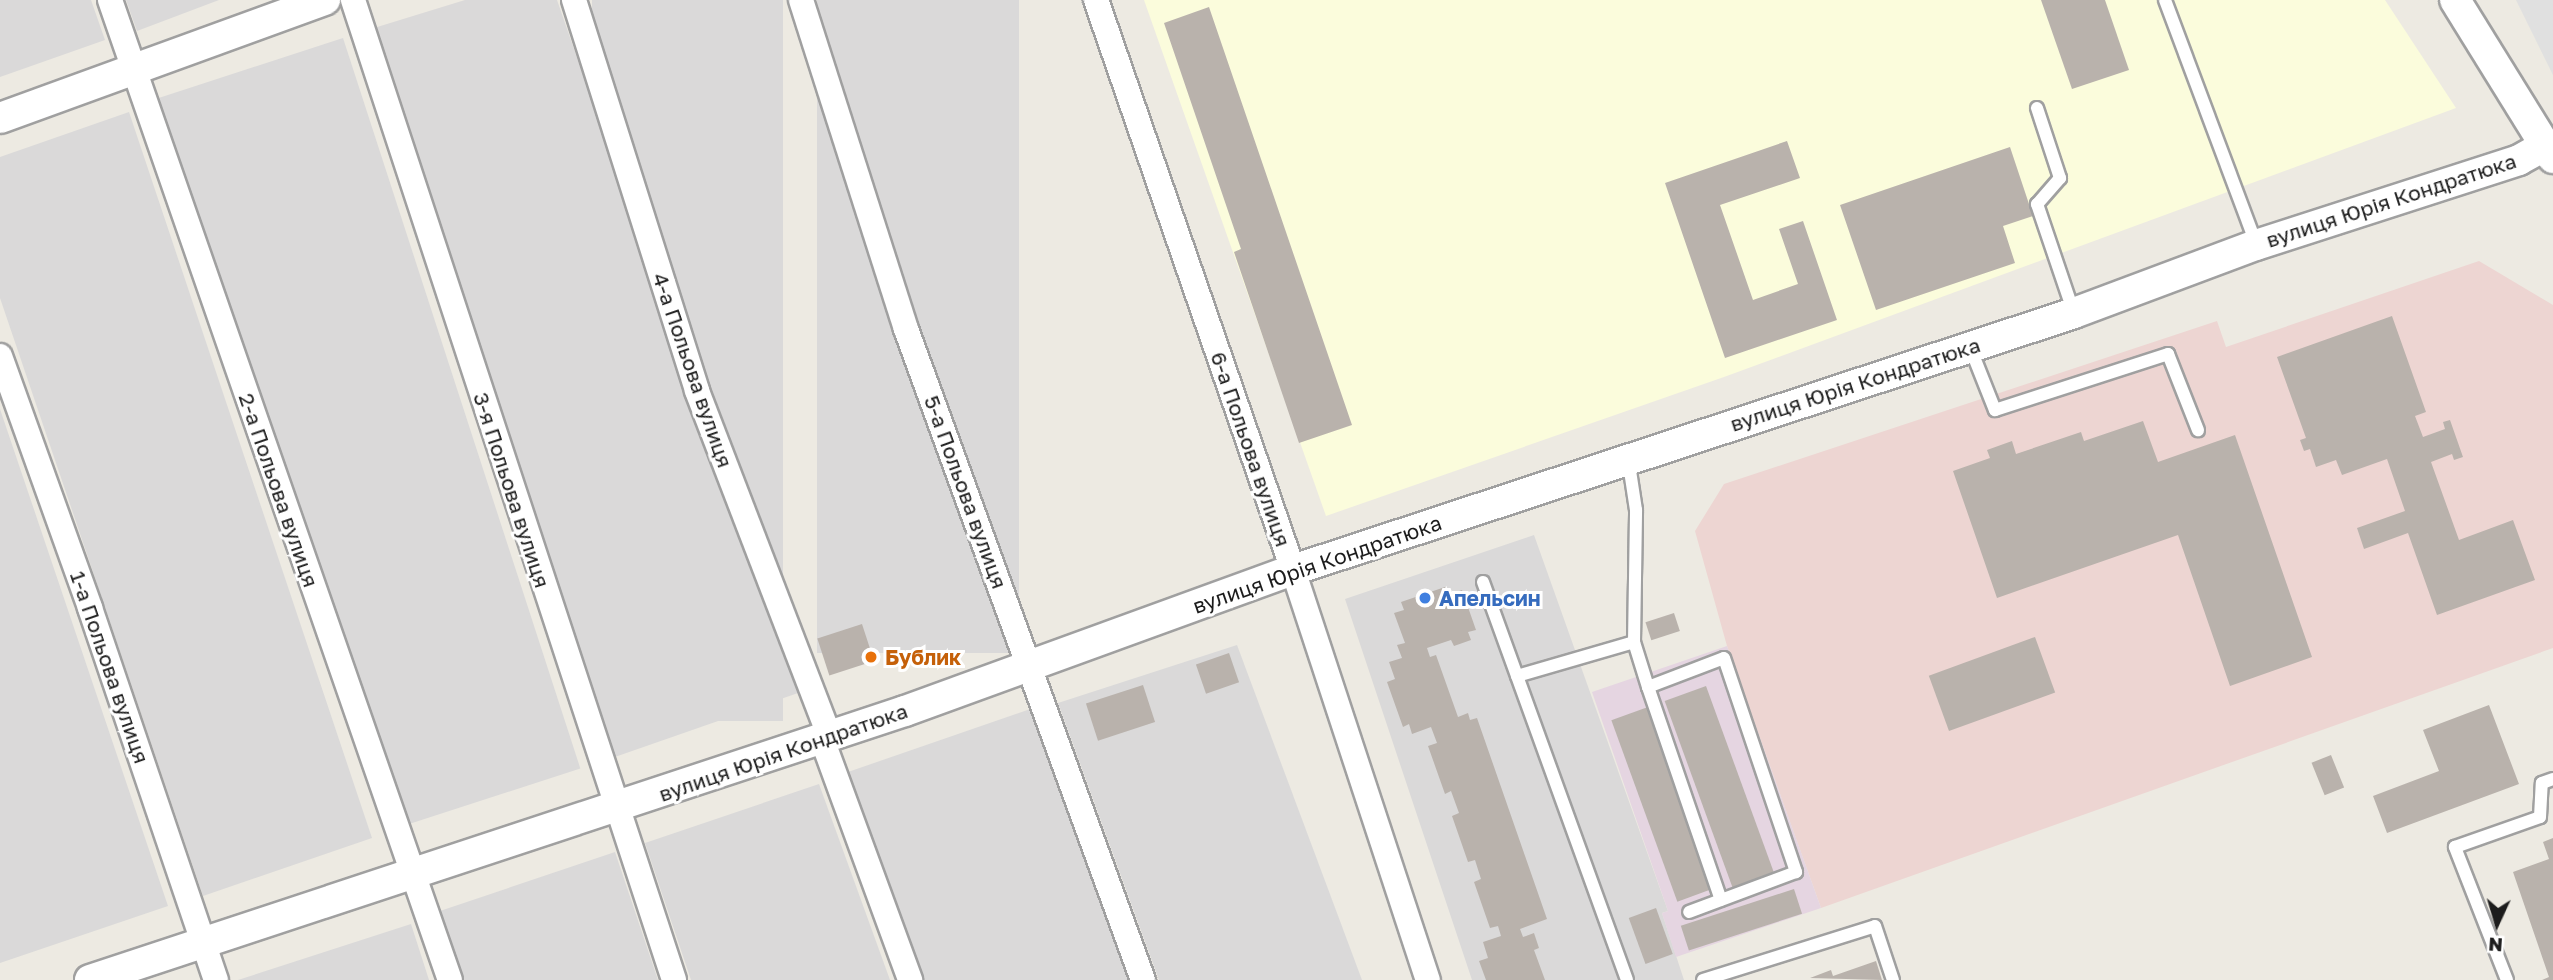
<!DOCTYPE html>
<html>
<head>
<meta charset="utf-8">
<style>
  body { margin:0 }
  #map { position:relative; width:2553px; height:980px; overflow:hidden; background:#edeae2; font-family:"Golos Text",sans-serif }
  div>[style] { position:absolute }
  .residential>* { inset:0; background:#dad9d9; transform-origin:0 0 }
  .commercial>* { inset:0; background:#edd5d2 }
  .industrial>* { inset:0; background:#e5d5e1 }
  .education>* { inset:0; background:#fbfcdc }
  .parking>* { inset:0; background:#e0e0e0 }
  .building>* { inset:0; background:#b9b2ac; transform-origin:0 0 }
  .roads { filter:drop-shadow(2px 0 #a0a0a0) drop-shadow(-2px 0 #a0a0a0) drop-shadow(0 2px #a0a0a0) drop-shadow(0 -2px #a0a0a0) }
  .service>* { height:12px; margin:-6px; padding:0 6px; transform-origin:6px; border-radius:6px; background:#fff }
  .minor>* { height:24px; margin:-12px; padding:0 12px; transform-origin:12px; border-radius:12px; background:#fff }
  .tertiary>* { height:30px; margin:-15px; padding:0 15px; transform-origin:15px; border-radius:15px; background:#fff }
  .dots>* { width:19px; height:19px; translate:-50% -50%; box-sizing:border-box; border:4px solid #fff; border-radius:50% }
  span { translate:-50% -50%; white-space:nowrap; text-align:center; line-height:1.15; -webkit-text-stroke:6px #fff; paint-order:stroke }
  .street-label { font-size:21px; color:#1c1c1c }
  .shop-label { font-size:21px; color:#366cbe; font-weight:700 }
  .left { translate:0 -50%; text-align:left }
  .food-label { font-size:21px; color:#c56008; font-weight:700 }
  .north { position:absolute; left:2462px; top:889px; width:70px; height:70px; -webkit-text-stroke:5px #fff; paint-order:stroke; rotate:184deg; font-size:19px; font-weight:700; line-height:28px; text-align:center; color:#1c1c1c }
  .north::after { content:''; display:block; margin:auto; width:24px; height:32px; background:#1c1c1c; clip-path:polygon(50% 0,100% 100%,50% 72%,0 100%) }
</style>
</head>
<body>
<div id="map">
  <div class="residential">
    <i style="clip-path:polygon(0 0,91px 0,105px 40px,0 77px)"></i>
    <i style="clip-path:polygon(126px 0,219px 0,137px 31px)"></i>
    <i style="clip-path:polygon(465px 0,557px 0,798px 693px,612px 758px,374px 28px)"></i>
    <i style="left:592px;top:0;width:191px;height:721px"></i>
    <i style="left:817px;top:0;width:202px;height:653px"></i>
    <i style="left:343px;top:38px;width:768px;height:197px;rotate:72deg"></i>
    <i style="clip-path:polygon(129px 112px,372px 838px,203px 896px,0 298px,0 157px)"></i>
    <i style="clip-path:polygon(0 409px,168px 906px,0 963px)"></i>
    <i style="clip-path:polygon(1534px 535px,1668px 911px,1662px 913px,1684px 980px,1472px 980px,1345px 599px)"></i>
    <i style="clip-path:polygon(1237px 645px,1362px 980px,1159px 980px,1058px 703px)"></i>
    <i style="clip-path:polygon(1036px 707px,1129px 980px,924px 980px,848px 772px)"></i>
    <i style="clip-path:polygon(819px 784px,890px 980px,691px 980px,645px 843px)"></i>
    <i style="clip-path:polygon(615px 852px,658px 980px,460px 980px,437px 912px)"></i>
    <i style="clip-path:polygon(411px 924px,429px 980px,238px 980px)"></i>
  </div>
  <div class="commercial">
    <i style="clip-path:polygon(2479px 261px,2553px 305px,2553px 648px,1821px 908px,1727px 646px,1695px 531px,1724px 484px,2217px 321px,2226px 347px)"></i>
  </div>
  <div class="industrial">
    <i style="clip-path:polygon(1727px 646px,1821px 908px,1676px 957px,1662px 913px,1668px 911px,1592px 692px)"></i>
  </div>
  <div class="education">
    <i style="clip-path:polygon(1144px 0,2385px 0,2456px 108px,1724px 377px,1326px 516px)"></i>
  </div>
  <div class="parking">
    <i style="clip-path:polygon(2516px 0,2553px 0,2553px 75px)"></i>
  </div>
  <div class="building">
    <i style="clip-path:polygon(2041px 0,2105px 0,2129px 70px,2072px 89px)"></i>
    <i style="clip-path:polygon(1209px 7px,1352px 425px,1299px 443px,1234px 252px,1241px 249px,1164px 23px)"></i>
    <i style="clip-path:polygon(1787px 141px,1800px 178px,1720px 205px,1753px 300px,1798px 284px,1779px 229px,1803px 221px,1837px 320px,1725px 358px,1665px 183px)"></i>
    <i style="clip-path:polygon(2010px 147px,2033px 216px,2003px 226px,2015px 263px,1876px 310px,1840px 205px)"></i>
    <i style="clip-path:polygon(2392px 316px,2426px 412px,2415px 416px,2423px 437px,2445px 429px,2443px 422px,2450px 420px,2463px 457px,2454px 460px,2452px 454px,2431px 462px,2459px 540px,2513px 520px,2535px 580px,2437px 615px,2408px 533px,2364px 549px,2357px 528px,2405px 511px,2387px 459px,2342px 475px,2336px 460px,2316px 467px,2310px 449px,2304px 451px,2300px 440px,2306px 438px,2277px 357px)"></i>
    <i style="clip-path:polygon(2143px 421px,2158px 462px,2235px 435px,2312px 657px,2230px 686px,2178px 535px,1997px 598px,1953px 471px,1990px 458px,1987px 450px,2012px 441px,2016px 454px,2081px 432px,2084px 441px)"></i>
    <i style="clip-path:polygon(1445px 587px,1448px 595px,1462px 590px,1476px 630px,1468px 632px,1471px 640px,1454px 646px,1451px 640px,1427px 648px,1430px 657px,1436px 655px,1458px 717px,1468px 713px,1470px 720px,1477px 718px,1547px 919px,1520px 929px,1523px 937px,1534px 933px,1539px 948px,1534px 950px,1545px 980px,1486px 980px,1479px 961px,1488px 958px,1483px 942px,1501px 936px,1498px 926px,1490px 928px,1474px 882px,1481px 879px,1475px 860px,1468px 862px,1452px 816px,1459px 813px,1451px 791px,1445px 794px,1428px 746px,1437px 743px,1431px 727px,1412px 734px,1409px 724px,1403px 727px,1387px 682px,1395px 679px,1389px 662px,1402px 658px,1397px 645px,1405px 643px,1394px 613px,1404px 610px,1401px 602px)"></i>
    <i style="left:1674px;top:613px;width:19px;height:30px;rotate:72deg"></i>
    <i style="left:862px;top:624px;width:39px;height:47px;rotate:72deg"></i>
    <i style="left:2035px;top:637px;width:59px;height:113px;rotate:70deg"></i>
    <i style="left:1229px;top:653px;width:31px;height:35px;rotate:71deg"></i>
    <i style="left:1143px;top:685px;width:39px;height:60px;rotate:72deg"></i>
    <i style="left:1706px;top:686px;width:203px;height:44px;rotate:70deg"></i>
    <i style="clip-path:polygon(2489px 705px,2519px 784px,2387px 833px,2373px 796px,2439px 771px,2423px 730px)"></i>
    <i style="left:1648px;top:707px;width:193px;height:39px;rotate:70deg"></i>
    <i style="left:2331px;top:755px;width:35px;height:21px;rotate:68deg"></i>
    <i style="clip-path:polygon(2553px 838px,2553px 980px,2542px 980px,2549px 977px,2513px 872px,2549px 859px,2543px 842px)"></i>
    <i style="left:1794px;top:889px;width:26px;height:119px;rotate:72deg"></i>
    <i style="left:1656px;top:908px;width:49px;height:29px;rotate:70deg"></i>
    <i style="clip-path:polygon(1876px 961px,1882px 980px,1810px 978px,1831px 970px,1833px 976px)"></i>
  </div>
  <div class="roads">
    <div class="service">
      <i style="left:2165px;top:0;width:260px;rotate:69.5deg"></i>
      <i style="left:2037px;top:108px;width:74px;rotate:71.8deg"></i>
      <i style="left:2060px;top:178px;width:35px;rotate:131deg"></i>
      <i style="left:2037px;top:204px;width:115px;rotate:71.3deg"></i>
      <i style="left:1970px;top:347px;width:68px;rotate:68.4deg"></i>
      <i style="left:1995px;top:410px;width:182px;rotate:-17.9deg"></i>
      <i style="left:2168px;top:354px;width:82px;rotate:68.5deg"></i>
      <i style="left:1483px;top:582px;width:423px;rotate:70.1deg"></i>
      <i style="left:1634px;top:642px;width:47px;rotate:72.7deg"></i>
      <i style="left:1648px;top:687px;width:81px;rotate:-20.9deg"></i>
      <i style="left:1724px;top:658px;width:226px;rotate:71.4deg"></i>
      <i style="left:1796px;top:872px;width:114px;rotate:159.5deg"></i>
      <i style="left:1517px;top:676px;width:122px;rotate:-16.2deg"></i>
      <i style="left:1634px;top:642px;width:132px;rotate:-89.1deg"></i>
      <i style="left:1636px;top:510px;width:53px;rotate:-98.7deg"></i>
      <i style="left:1648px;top:687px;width:225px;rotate:71.1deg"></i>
      <i style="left:1703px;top:980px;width:180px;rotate:-17.4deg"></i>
      <i style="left:1875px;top:926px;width:57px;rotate:71.6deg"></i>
      <i style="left:2507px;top:980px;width:143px;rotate:-111.4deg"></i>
      <i style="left:2455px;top:847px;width:90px;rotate:-19.4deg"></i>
      <i style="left:2540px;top:817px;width:34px;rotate:-87deg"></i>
      <i style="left:2542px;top:783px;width:12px;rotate:-20deg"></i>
    </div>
    <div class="minor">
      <i style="left:110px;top:0;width:1037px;rotate:70.87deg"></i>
      <i style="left:353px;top:0;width:1031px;rotate:71.86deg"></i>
      <i style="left:574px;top:0;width:410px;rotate:72.5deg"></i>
      <i style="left:697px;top:391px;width:368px;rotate:69deg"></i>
      <i style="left:801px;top:0;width:345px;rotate:72.3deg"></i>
      <i style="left:906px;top:329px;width:693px;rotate:70deg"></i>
      <i style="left:1096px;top:0;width:603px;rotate:70.93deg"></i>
      <i style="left:1293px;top:570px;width:432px;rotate:71.8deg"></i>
      <i style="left:0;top:356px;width:268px;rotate:70.3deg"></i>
      <i style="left:90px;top:608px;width:393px;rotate:71.3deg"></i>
      <i style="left:822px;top:739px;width:257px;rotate:69.9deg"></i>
    </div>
    <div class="tertiary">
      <i style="left:2455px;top:0;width:186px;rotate:58.2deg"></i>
      <i style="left:0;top:118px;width:346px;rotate:-20deg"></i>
      <i style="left:90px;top:980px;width:858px;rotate:-18.27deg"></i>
      <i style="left:905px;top:711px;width:413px;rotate:-20deg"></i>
      <i style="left:1293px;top:570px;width:822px;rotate:-18.21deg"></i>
      <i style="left:2074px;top:313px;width:194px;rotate:-20.5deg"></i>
      <i style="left:2256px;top:245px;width:276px;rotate:-17.9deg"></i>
      <i style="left:2519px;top:160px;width:29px;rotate:-29deg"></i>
    </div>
  </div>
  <div class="dots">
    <i style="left:1425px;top:598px;background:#3f7fe0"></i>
    <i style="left:871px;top:657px;background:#e8710a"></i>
  </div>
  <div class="street-label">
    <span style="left:2391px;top:200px;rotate:-18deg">вулиця Юрія Кондратюка</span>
    <span style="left:693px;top:370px;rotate:71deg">4-а Польова вулиця</span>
    <span style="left:1855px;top:384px;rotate:-18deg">вулиця Юрія Кондратюка</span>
    <span style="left:1251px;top:449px;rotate:71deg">6-а Польова вулиця</span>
    <span style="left:279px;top:490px;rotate:71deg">2-а Польова вулиця</span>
    <span style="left:512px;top:490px;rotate:72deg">3-я Польова вулиця</span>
    <span style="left:966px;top:492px;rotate:70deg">5-а Польова вулиця</span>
    <span style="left:1317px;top:564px;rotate:-19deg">вулиця Юрія Кондратюка</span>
    <span style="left:110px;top:667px;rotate:71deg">1-а Польова вулиця</span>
    <span style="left:783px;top:752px;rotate:-19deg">вулиця Юрія Кондратюка</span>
  </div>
  <div class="shop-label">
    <span class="left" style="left:1439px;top:598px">Апельсин</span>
  </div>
  <div class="food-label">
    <span class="left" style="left:885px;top:657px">Бублик</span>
  </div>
  <div class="north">N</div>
</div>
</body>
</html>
